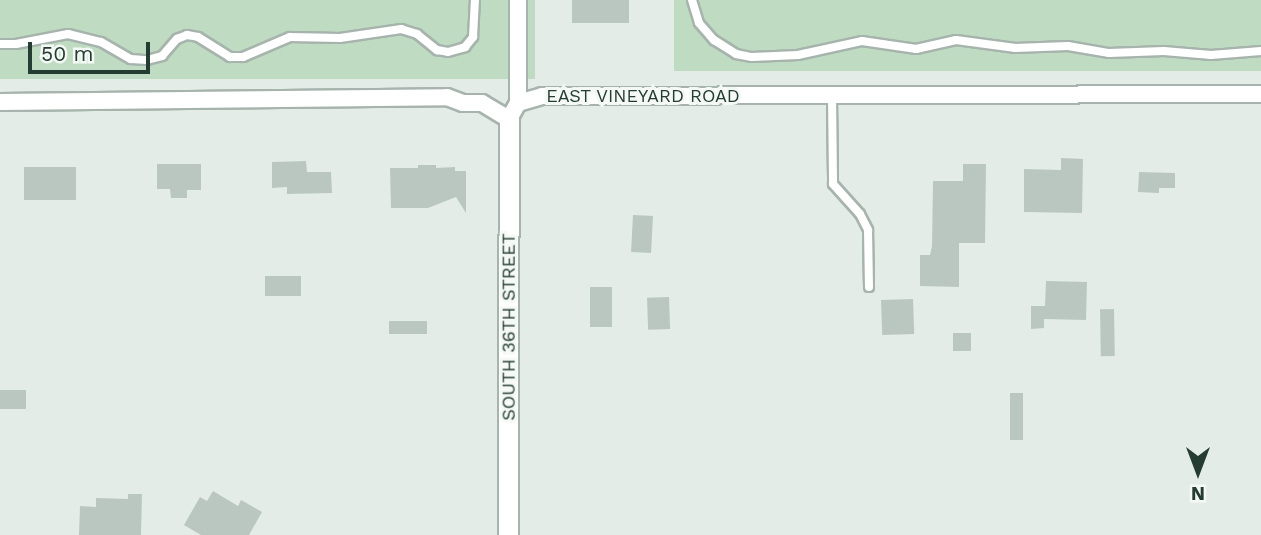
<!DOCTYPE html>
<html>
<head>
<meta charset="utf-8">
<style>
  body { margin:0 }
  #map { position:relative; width:1261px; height:535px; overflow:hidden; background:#e4ece7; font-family:"Work Sans",sans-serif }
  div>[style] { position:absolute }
  .green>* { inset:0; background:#bfdbc2; transform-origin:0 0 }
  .building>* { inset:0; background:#bac7c0; transform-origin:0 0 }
  .roads { filter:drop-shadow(2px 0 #a7b4ad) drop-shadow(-2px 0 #a7b4ad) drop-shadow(0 2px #a7b4ad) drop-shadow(0 -2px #a7b4ad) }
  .service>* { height:8px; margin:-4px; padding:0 4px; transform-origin:4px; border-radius:4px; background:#fff }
  .minor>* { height:16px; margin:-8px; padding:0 8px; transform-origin:8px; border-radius:8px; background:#fff }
  .tertiary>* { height:19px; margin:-9.5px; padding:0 9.5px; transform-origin:9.5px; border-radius:9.5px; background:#fff }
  span { translate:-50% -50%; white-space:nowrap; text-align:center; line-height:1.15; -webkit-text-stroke:6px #f4f9f6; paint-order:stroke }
  .street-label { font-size:18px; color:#253c32 }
  .north { position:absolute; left:1163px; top:437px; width:70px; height:70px; -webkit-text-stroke:5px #f4f9f6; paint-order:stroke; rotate:180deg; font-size:19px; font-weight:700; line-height:28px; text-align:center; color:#253c32 }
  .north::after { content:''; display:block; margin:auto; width:24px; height:32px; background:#253c32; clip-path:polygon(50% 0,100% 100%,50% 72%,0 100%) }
  .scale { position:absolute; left:28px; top:42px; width:122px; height:32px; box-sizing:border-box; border:4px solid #253c32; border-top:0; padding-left:9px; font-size:21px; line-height:24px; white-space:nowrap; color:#253c32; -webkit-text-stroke:5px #f4f9f6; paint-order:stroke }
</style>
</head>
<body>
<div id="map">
  <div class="green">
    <i style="left:0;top:0;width:535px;height:79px"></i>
    <i style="left:674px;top:0;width:587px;height:71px"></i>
  </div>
  <div class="building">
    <i style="left:572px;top:0;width:57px;height:23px"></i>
    <i style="clip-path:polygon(1061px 158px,1083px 159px,1082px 213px,1024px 212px,1024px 169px,1061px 170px)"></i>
    <i style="clip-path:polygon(306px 161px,307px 172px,331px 172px,332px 193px,287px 194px,287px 187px,272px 188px,272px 162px)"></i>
    <i style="clip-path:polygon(157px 164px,201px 164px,201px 190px,187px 190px,187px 198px,171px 198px,170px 189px,157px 189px)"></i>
    <i style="clip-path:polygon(963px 164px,986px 164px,985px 243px,959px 243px,959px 287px,920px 286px,920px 255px,930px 255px,932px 246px,933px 181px,963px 181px)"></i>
    <i style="clip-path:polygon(418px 165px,436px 165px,436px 168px,455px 167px,455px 171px,466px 171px,466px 213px,456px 197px,428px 208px,391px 208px,390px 168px,418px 168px)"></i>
    <i style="left:76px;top:167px;width:33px;height:52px;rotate:90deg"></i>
    <i style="clip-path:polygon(1139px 172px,1175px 173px,1175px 188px,1159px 188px,1159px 193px,1138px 192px)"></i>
    <i style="left:633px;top:215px;width:20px;height:37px;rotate:3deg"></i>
    <i style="left:301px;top:276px;width:20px;height:36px;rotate:90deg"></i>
    <i style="clip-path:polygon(1046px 281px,1087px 282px,1086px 320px,1044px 319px,1044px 328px,1031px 329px,1031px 306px,1045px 306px)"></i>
    <i style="left:590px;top:287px;width:22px;height:40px"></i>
    <i style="left:669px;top:297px;width:32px;height:22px;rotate:88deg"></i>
    <i style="left:913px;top:299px;width:35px;height:32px;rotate:88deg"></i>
    <i style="left:1114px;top:309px;width:47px;height:14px;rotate:89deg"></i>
    <i style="left:427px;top:321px;width:13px;height:38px;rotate:90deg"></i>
    <i style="left:953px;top:333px;width:18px;height:18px"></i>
    <i style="left:0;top:390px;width:26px;height:19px"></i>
    <i style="left:1010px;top:393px;width:13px;height:47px"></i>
    <i style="clip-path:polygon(213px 491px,238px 506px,241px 500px,262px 512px,249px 535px,201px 535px,184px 525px,200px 497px,207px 501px)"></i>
    <i style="clip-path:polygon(128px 494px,142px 494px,141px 535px,79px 535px,80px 506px,96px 507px,96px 498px,128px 499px)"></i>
  </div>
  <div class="roads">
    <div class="service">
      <i style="left:692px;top:0;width:24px;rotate:73deg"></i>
      <i style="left:699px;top:23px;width:23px;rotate:49deg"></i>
      <i style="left:714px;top:40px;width:26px;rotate:32deg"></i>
      <i style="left:736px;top:54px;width:16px;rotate:11deg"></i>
      <i style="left:752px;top:57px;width:46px;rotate:-2.5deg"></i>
      <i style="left:798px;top:55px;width:66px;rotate:-12.3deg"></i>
      <i style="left:862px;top:41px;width:55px;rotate:8.4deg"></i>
      <i style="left:916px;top:49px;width:41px;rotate:-12.7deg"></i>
      <i style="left:956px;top:40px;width:60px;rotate:7.7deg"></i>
      <i style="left:1015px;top:48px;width:53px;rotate:-2.2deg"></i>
      <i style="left:1068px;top:46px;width:42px;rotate:9.7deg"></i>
      <i style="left:1109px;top:53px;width:55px;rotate:-2.1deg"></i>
      <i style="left:1164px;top:51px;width:47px;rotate:4.9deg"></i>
      <i style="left:1211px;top:55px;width:50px;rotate:-4.6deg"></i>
      <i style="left:0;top:44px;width:16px"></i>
      <i style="left:16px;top:44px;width:53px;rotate:-10.9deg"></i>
      <i style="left:68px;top:34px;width:34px;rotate:14deg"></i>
      <i style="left:101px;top:42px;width:34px;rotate:30deg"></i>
      <i style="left:131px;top:59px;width:16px;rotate:4deg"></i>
      <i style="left:147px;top:60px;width:16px;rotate:-15deg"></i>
      <i style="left:162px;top:56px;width:23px;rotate:-49deg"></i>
      <i style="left:177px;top:39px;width:11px;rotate:-22deg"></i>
      <i style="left:187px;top:35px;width:11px;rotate:10deg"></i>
      <i style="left:198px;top:37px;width:38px;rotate:32deg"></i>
      <i style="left:230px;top:57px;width:13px"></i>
      <i style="left:243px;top:57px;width:51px;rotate:-23.1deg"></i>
      <i style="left:290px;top:37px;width:50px;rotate:1.1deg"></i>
      <i style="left:340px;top:38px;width:62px;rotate:-8.4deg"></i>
      <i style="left:401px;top:29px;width:17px;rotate:17deg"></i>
      <i style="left:417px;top:34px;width:26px;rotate:39deg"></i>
      <i style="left:437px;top:50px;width:11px;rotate:10deg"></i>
      <i style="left:448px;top:52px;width:18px;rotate:-16deg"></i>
      <i style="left:465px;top:47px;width:13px;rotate:-51deg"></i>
      <i style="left:473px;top:37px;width:37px;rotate:-87deg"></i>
      <i style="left:832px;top:97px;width:87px;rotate:89.3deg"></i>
      <i style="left:833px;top:184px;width:40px;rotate:48deg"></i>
      <i style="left:860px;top:214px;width:18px;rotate:63deg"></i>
      <i style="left:868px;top:230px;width:57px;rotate:89deg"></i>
    </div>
    <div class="minor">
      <i style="left:518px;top:0;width:103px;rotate:90deg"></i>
      <i style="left:0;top:102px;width:447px;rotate:-0.6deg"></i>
      <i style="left:447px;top:97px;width:17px;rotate:21deg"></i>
      <i style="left:463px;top:103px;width:19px"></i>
      <i style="left:482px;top:103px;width:31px;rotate:31deg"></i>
      <i style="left:509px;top:119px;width:18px;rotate:-61deg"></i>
      <i style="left:518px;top:103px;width:25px;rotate:-16deg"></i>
      <i style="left:542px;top:96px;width:719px;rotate:-0.16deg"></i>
    </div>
    <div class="tertiary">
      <i style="left:508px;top:535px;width:416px;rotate:-89.9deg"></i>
    </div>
  </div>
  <div class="street-label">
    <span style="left:643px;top:96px">EAST VINEYARD ROAD</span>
    <span style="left:509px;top:327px;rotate:-90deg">SOUTH 36TH STREET</span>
  </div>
  <div class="north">N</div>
  <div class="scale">50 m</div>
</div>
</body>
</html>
